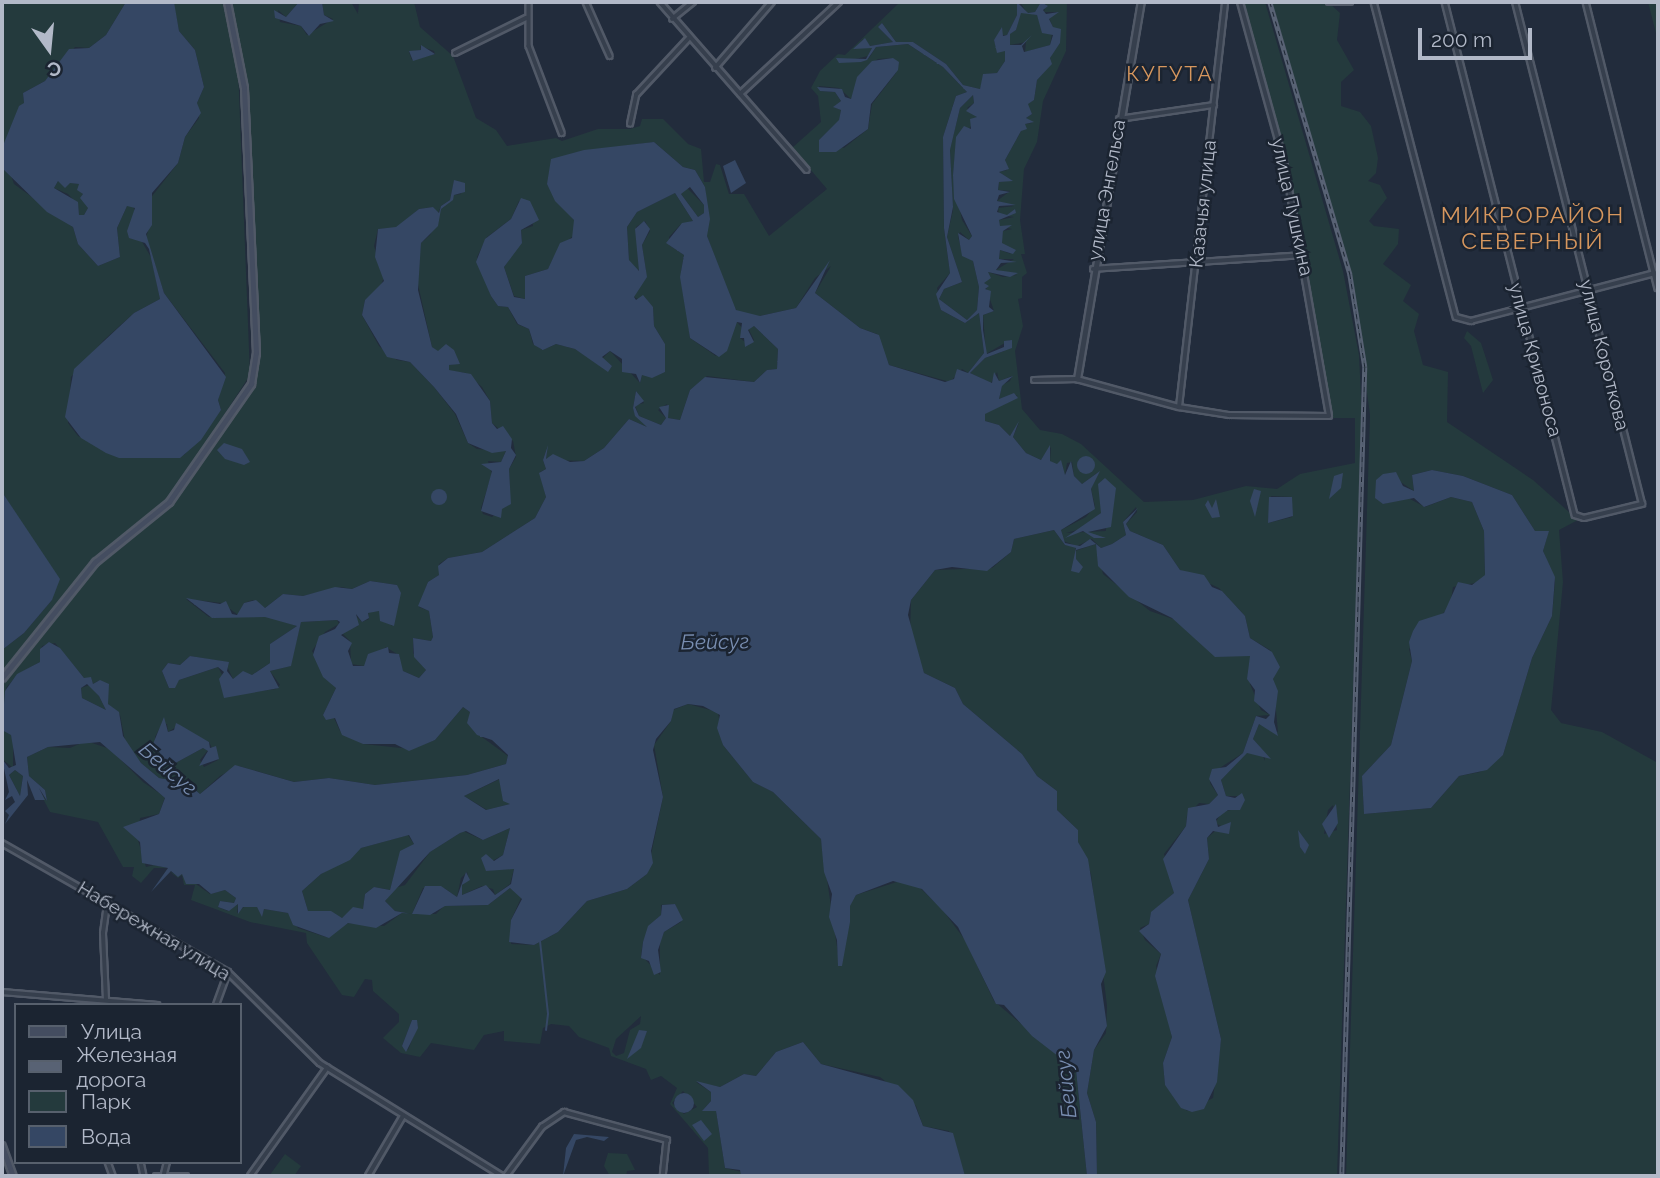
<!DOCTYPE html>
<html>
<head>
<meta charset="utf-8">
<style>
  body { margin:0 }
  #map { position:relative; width:1660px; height:1178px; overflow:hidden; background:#222c3c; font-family:Raleway,sans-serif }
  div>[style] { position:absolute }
  .green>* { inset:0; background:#243a3d }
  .water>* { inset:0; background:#354764 }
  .round { border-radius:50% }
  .stream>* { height:2px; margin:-1px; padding:0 1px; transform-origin:1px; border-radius:1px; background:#354764 }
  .roads { filter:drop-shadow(2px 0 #515967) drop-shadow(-2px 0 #515967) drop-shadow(0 2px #515967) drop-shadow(0 -2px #515967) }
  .minor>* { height:3.5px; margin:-1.75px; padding:0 1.75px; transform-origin:1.75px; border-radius:1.75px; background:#363f4d }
  .tertiary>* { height:4.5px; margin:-2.25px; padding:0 2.25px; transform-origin:2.25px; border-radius:2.25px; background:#363f4d }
  .secondary>* { height:4.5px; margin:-2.25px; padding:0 2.25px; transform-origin:2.25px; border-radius:2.25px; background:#444d60 }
  .rail>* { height:4.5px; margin-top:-2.25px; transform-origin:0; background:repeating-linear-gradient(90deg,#1b2431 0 5px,#586274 0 10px); box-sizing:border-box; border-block:2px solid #586274 }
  span { translate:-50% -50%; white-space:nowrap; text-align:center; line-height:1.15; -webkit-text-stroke:5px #1b2431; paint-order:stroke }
  .street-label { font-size:19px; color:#b2b9c8 }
  .neighbourhood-label { font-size:21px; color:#d7975e; letter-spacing:2px }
  .water-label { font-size:21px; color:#798eb1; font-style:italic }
  .quarter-label { font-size:23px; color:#d7975e; letter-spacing:2px }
  .frame { position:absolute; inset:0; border:4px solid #b2b9c8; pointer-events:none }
  .legend { position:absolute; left:14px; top:1003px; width:228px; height:161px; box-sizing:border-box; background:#1b2431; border:2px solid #57606d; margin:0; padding:9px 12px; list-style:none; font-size:21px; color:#b2b9c8 }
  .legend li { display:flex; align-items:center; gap:14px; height:35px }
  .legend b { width:35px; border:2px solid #57606d }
  .north { position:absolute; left:14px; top:14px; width:70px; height:70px; -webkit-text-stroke:5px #1b2431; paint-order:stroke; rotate:165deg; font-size:19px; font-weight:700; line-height:28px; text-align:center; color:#b2b9c8 }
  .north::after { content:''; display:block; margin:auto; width:24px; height:32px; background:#b2b9c8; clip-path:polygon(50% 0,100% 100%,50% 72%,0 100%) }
  .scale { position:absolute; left:1418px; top:28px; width:114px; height:32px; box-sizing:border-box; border:4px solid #b2b9c8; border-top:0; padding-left:9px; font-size:21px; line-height:24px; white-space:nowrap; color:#b2b9c8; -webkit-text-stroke:5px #1b2431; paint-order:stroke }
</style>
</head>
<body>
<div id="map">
  <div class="green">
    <i style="clip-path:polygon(2px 2px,126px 2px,106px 35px,89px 48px,75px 47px,45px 81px,23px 93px,24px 103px,2px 148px)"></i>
    <i style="clip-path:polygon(173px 2px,224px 2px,238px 67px,250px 375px,172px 495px,93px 559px,2px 675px,2px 650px,24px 633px,52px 600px,49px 566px,2px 492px,2px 168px,11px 175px,14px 184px,73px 227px,78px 244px,98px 266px,120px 257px,117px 228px,127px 206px,133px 205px,141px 240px,152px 259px,160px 299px,134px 313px,104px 340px,71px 377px,68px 423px,78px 436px,126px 458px,184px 455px,221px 410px,218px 400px,225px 373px,164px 293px,146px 238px,152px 217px,149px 200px,178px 163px,185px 137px,199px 118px,197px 103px,204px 87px,195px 50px,179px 31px)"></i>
    <i style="clip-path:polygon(evenodd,230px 2px,299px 2px,286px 17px,278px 10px,280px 22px,301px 26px,307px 35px,333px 19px,324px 15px,322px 2px,351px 2px,358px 14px,359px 2px,414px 2px,420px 27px,453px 56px,476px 118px,496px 130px,507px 146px,556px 138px,562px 141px,598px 129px,630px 129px,640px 126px,642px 119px,663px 119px,688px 144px,701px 149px,704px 182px,710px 182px,716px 164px,720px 165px,729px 194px,744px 194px,769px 236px,827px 189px,792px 148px,821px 122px,818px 96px,811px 88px,820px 71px,838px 54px,845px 55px,900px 2px,1017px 2px,1017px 15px,1007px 35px,999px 35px,994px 40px,998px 51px,1005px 51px,1005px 61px,997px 73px,985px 74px,980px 89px,963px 85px,946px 64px,913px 42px,896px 42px,882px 23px,878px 27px,893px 42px,870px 46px,863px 39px,855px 50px,860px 45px,872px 48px,868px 56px,843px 62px,861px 62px,869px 58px,876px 47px,908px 44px,943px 67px,967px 92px,956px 96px,943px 137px,944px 229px,950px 273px,937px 288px,941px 310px,965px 323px,979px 313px,984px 353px,968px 373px,962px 369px,950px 382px,889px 365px,877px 334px,860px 328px,815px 293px,831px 266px,815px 278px,796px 308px,760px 316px,741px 315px,731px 304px,707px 236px,705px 187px,695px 170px,683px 167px,654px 142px,574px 153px,557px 160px,547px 184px,574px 220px,574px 235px,558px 249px,548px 269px,525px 276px,525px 299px,514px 296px,504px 267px,522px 240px,521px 230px,533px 226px,530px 207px,519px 201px,511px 219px,487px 237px,477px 257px,491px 296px,498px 306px,508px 307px,517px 324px,529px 329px,533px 344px,543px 350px,556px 344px,575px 349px,605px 367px,612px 366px,602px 359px,610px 351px,640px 383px,642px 375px,665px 372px,665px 344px,654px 326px,653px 307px,634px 297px,646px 271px,642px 245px,650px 231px,645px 221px,636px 227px,641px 268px,637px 271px,629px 260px,627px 227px,637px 212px,675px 193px,693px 221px,680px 225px,669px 237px,669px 245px,684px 255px,681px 272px,690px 338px,716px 356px,737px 322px,744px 330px,740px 338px,748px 344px,754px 340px,748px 328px,754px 326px,778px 349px,777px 369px,767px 370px,754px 382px,707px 376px,690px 390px,680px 420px,668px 418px,667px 404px,658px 410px,666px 418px,661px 425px,639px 416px,635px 405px,644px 403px,636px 391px,633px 408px,635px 414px,646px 423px,647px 427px,629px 419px,604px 448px,584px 461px,546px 460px,547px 448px,543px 460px,546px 469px,540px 472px,546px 497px,535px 518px,482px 552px,448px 558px,439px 564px,439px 575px,428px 582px,419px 607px,429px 611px,433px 637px,431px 641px,413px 638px,413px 653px,426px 670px,419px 678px,403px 671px,398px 665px,400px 656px,386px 647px,364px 666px,351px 664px,350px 641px,341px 632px,358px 626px,355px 615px,362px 622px,369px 619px,368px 612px,379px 611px,392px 626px,397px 611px,397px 585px,370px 581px,352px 589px,341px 587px,303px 596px,283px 594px,265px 608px,253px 600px,244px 603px,238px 615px,222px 603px,186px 599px,209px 617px,270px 617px,297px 626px,270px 644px,270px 663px,252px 675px,242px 673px,233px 679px,225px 662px,190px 656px,180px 665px,168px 663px,162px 671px,169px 688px,179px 680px,218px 667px,233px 695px,276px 689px,280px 685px,270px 671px,290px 666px,301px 622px,337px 620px,339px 624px,325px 632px,312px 651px,336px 688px,323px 715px,334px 718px,340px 731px,363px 744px,411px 749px,435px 740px,463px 707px,470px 712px,469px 724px,475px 732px,508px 756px,506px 764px,467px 775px,375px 785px,329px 778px,294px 782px,239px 766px,220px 776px,200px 794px,187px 783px,159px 778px,141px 763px,125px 741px,120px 715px,108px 704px,98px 681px,93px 684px,91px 678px,84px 678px,55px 643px,42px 646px,40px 662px,17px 675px,6px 688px,7px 704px,2px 706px,2px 685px,83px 582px,105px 557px,173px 504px,253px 387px,259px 356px,247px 83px,230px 2px,420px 46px,434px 51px,435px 54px,412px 60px,409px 52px,421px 50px,420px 46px,230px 2px,893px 58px,896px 73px,872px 104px,868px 129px,844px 148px,819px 140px,839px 121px,841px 110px,834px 107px,841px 101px,835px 92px,820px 91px,819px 86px,839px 88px,851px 99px,869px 65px,878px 59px,893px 58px,230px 2px,454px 181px,461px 194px,454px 195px,452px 200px,441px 209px,430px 235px,421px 243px,417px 280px,432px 347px,454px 364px,449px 365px,449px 371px,466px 373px,482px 387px,490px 401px,492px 423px,513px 441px,516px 457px,509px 469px,510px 502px,492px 517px,483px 514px,481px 508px,492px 474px,488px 461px,501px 462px,506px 451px,477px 449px,468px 443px,455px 414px,434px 387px,410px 362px,397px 360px,379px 346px,362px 315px,365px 300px,380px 288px,384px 277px,374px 246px,378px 229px,396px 228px,419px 209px,433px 207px,438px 214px,441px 206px,450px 200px,454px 181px,230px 2px,162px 724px,167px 724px,168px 732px,176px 727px,209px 742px,218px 760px,204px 767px,200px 760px,208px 750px,203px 748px,170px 766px,159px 755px,155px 737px,162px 724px)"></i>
    <i style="clip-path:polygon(1020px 2px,1041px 2px,1035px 12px,1028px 13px,1037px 15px,1043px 30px,1052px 34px,1050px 45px,1025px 52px,1026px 42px,1010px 45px,1009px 34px,1016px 30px,1020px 13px,1027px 13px)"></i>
    <i style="clip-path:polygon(evenodd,1046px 2px,1067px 2px,1066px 51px,1043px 101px,1037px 142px,1024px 169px,1020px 220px,1025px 254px,1021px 254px,1027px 273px,1022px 277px,1022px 298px,1018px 299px,1023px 326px,1015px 351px,1022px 409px,1040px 430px,1062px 434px,1081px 444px,1144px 502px,1193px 500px,1246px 486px,1277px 489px,1300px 474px,1355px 463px,1355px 418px,1332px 418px,1286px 156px,1243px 2px,1265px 2px,1343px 271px,1359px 355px,1362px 416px,1337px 1176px,1097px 1176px,1096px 1122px,1087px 1093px,1094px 1050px,1106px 1033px,1107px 1006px,1091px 874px,1078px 842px,1078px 830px,1057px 810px,1057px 791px,1037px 776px,1022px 754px,963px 704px,955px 688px,924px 673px,910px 633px,911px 600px,935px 570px,992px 568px,1011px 552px,1014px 539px,1054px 530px,1065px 545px,1076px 547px,1075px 551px,1096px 544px,1103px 574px,1150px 611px,1176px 620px,1215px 656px,1250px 656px,1250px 684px,1261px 710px,1270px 715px,1256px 716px,1243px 753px,1212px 773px,1210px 783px,1218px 795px,1209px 804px,1199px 803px,1187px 815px,1186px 826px,1164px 854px,1174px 893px,1151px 913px,1149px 924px,1140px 928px,1145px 940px,1161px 954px,1156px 966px,1172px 1037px,1163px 1063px,1165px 1085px,1187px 1111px,1213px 1098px,1221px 1039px,1188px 900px,1209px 859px,1207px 838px,1221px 826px,1215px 823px,1222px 812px,1235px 809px,1238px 796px,1226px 796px,1221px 780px,1247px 752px,1263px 756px,1265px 761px,1265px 753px,1253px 739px,1259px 724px,1278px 732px,1273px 679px,1277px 662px,1270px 650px,1250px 638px,1245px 616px,1219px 588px,1180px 570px,1163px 545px,1130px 531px,1126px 524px,1137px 512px,1136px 507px,1123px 522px,1126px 535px,1112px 544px,1101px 548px,1092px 539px,1077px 546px,1063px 541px,1061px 530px,1086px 517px,1095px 506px,1091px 489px,1097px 473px,1082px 484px,1074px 476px,1072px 462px,1067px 463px,1065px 475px,1050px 461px,1051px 447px,1041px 460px,1026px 453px,1013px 437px,1019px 423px,1010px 436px,999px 425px,985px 421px,984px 414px,1018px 395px,999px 399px,1002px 385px,1010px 381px,1012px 376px,999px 381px,997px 372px,991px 383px,970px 373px,985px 358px,1004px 351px,1010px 340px,986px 354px,983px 315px,994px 311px,984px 282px,988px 272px,1003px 277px,1017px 275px,996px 270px,1014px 259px,999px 259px,1000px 250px,1011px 254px,1001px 243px,1003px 231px,1012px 229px,999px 226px,999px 220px,1014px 217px,999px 215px,998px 208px,1014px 206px,997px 201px,1010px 191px,998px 190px,999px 182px,1011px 180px,999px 172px,1007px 170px,1005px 160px,1025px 124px,1032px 123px,1026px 118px,1032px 114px,1027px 104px,1034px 100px,1037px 80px,1051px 64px,1050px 57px,1060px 43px,1049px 18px,1057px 12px,1044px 12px,1046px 2px,1101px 481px,1105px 481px,1106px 531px,1066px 533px,1081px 529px,1101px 513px,1101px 481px,1046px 2px,1271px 496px,1292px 497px,1292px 517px,1268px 523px,1271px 496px,1046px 2px,1333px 805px,1337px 830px,1324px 834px,1328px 810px,1333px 805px)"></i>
    <i style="clip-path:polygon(evenodd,1272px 2px,1328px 2px,1340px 13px,1337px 40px,1354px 70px,1341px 82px,1341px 106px,1360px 112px,1371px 126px,1378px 158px,1376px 173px,1368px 181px,1380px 185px,1387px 198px,1369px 221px,1374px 226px,1399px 229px,1398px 244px,1383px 264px,1411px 285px,1403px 301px,1419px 314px,1414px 331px,1423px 365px,1448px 372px,1447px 422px,1533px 480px,1578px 520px,1559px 530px,1563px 582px,1551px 710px,1561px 723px,1602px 732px,1658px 763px,1658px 1176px,1346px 1176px,1370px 415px,1351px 274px,1272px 2px,1432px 470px,1463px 476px,1512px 495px,1535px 531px,1547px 537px,1543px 551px,1555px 582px,1552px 616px,1532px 658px,1503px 755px,1480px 772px,1459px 776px,1431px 808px,1364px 814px,1362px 776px,1391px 745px,1412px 661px,1409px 649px,1450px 606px,1453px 587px,1481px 582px,1485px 575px,1484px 531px,1472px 502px,1451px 497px,1425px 507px,1408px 498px,1383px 504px,1399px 481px,1414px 491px,1412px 475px,1432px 470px)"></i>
    <i style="clip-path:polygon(1648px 2px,1658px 2px,1658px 41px)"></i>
    <i style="clip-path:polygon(973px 95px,974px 103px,967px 108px,977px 117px,956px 148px,953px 175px,962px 220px,972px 236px,969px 240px,960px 232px,958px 236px,962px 252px,973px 261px,979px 287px,977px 310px,967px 320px,939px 299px,944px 289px,962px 282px,947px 237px,953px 210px,950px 149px,960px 108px)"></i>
    <i style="clip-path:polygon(58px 181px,79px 184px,88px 208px,84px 215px,79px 216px,78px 205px,68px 194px,54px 188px)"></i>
    <i style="clip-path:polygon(687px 188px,704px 205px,704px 213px,698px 217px,681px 194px)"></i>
    <i style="clip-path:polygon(1467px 331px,1481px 343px,1493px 380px,1483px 393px,1471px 346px,1464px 338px)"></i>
    <i style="clip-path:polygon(90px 685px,99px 696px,106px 710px,82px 698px,81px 688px)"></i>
    <i style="clip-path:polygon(evenodd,688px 704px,718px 712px,723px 745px,753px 782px,773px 792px,821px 839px,840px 967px,849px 906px,856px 895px,900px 881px,916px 884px,942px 909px,965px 940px,994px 1001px,1076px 1070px,1087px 1176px,965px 1176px,949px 1131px,923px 1126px,916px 1106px,880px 1077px,821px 1064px,803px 1042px,776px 1052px,756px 1076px,744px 1074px,720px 1087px,696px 1082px,711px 1092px,711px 1101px,703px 1110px,716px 1111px,725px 1168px,742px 1172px,741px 1176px,709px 1176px,708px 1148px,670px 1104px,677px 1088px,661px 1076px,651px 1080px,646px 1069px,611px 1056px,609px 1048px,579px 1037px,569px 1026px,551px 1024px,543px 1028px,540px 1044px,504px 1041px,504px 1031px,484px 1035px,474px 1050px,431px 1043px,420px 1057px,401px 1053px,383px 1038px,399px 1022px,399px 1014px,373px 991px,372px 980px,365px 979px,354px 997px,342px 995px,307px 943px,306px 933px,250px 922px,191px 900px,195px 885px,184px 885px,182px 875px,178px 878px,169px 871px,178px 876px,182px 874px,210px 894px,225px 890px,236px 898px,234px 903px,220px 901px,218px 907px,228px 911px,238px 904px,237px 913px,245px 906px,257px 907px,262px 916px,264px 909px,288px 913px,298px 928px,326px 937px,348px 923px,384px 926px,402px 913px,436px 914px,444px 906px,488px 905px,510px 888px,522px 896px,511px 920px,511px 944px,534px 945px,558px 932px,587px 901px,627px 889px,647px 874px,663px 797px,654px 745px,671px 721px,673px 710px,688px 704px,675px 904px,681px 922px,664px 932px,660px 942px,660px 975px,641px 955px,643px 942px,651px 924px,661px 915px,661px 905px,675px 904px,688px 704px,641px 1016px,640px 1024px,630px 1030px,624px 1053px,616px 1056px,612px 1052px,616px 1039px,641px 1016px,688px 704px,412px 1020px,418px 1025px,408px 1050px,402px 1046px,412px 1020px,688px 704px,683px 1091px,697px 1107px,684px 1114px,672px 1103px,683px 1091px)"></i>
    <i style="clip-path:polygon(2px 730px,10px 732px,13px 741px,13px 768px,2px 759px)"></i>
    <i style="clip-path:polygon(86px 741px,110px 749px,143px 782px,165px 797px,159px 814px,140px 818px,138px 840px,146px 867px,154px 865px,168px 868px,154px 868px,141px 883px,132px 876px,134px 867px,123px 867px,98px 822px,50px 812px,38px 789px,47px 801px,45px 790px,29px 776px,27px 757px,48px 747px,70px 748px)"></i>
    <i style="clip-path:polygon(15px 770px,23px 776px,20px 796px,9px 775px)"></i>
    <i style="clip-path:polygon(500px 779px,510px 804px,487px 810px,464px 796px)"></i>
    <i style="clip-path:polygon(510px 828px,503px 855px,492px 861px,488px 856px,484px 863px,487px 871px,511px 866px,514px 869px,510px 884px,495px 895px,493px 889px,482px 886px,462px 895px,462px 885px,469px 879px,467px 872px,461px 878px,457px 897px,444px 888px,423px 888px,412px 914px,395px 911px,385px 901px,395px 888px,405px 885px,430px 852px,463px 831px,483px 840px)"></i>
    <i style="clip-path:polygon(408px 835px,414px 844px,400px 856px,390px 890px,374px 887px,365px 894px,363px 909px,354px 909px,342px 918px,308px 911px,302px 891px,321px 874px,361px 848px)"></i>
    <i style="clip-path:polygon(608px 1153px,627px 1154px,635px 1170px,627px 1171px,626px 1176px,610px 1176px,604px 1166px)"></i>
    <i style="clip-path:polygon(285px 1154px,301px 1166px,294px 1176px,269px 1176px)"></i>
  </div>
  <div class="water">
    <i style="clip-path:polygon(evenodd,126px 2px,174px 2px,179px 31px,195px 50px,204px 87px,197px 103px,201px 113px,185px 137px,178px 163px,152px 193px,152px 225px,146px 234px,164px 293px,226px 377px,218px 400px,221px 410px,201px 440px,180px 458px,119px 458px,106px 453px,81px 438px,65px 417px,74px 369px,134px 313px,160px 299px,149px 249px,145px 243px,129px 238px,127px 231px,135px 208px,127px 206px,117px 228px,120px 257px,98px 266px,78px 244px,73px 227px,47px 212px,2px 168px,2px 148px,19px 106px,24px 103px,23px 93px,45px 81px,69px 49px,89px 48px,106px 35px,126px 2px,58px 181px,65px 188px,70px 183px,79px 184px,77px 190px,83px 194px,80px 198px,88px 208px,84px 215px,79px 215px,78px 202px,54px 188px,58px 181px)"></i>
    <i style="clip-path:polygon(299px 2px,322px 2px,324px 15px,334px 21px,320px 24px,309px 36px,301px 26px,275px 18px,274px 10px,286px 17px)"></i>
    <i style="clip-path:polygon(evenodd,1017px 2px,1028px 13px,1035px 12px,1041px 2px,1048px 6px,1043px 10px,1046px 14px,1059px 12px,1049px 19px,1053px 27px,1061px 29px,1060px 43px,1050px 58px,1052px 64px,1037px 80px,1034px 100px,1028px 104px,1032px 114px,1026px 118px,1034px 122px,1025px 124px,1027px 129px,1021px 131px,1005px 160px,1009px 169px,999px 172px,1013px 181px,999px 182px,998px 190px,1010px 192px,999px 195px,997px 201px,1016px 205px,999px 206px,997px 212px,1007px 215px,1015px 209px,1016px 213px,999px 220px,1000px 226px,1012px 225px,1003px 231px,1002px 243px,1016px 250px,1013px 254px,1000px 250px,999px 259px,1017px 262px,1001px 263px,996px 270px,1018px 273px,1010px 277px,988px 272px,991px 278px,984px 283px,989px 286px,985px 289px,991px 291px,989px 307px,994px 311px,983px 315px,983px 330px,987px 354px,1004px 347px,1004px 341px,1012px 340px,1012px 348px,985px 358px,970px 373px,992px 383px,994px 372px,999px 381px,1013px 376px,1002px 386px,999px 399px,1014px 393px,1018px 398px,985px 414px,985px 421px,999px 425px,1010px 436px,1019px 421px,1013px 437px,1026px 453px,1041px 460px,1050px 445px,1050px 461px,1057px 464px,1061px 460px,1065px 475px,1071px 461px,1074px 476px,1082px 484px,1100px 471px,1091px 489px,1095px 509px,1061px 530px,1065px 543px,1080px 546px,1090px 539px,1101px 548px,1112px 544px,1126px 535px,1123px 522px,1138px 508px,1126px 524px,1130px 531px,1163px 545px,1180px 570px,1204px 575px,1212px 587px,1222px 591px,1245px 616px,1250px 638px,1272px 652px,1280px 667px,1273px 679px,1278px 691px,1274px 722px,1278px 736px,1259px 724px,1253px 739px,1271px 759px,1247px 753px,1221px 780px,1226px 796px,1235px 798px,1242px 793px,1245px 800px,1240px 810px,1228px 810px,1216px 819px,1218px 827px,1231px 822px,1229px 834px,1213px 831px,1207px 838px,1209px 859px,1188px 900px,1221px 1039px,1217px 1082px,1204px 1109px,1192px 1112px,1181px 1108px,1165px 1085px,1163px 1063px,1172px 1037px,1155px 976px,1161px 954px,1139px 931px,1149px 924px,1151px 912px,1174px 893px,1163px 859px,1186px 826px,1188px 808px,1209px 804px,1218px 795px,1209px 779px,1212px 769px,1226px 767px,1243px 753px,1256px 716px,1266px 719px,1270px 715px,1254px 701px,1255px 690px,1247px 679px,1250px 656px,1215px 657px,1172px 618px,1129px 597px,1098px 566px,1096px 544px,1076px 550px,1076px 559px,1083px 567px,1079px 573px,1071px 571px,1076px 548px,1065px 545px,1054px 530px,1014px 539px,1011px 552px,987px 571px,952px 567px,935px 570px,911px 600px,908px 615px,924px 673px,955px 688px,963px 704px,1022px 754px,1037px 776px,1057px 791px,1057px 810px,1078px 830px,1078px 842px,1088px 859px,1106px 972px,1101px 984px,1107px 1026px,1094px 1050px,1087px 1093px,1096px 1122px,1097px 1176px,1087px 1176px,1076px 1070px,1032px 1036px,1004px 1005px,996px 1004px,958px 927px,922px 889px,893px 881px,856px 895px,850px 906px,850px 922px,842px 966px,838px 966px,837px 940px,829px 917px,832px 894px,824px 872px,821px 839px,773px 792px,753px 782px,723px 745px,717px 728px,720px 715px,703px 706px,688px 704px,674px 709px,671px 721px,656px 739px,653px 750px,663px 797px,651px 851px,653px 863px,647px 874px,627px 889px,587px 901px,558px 932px,534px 945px,509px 942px,511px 920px,522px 899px,510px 888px,488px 905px,445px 906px,430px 915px,402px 913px,376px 928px,348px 923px,329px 938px,293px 925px,288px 913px,264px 909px,262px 917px,257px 907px,243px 907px,238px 914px,238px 904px,229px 911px,218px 907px,220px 901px,234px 903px,236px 898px,225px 890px,211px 894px,199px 884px,186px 884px,182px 874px,178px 877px,171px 871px,151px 892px,168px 868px,142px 863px,140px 842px,123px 827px,159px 814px,165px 798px,100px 742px,48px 747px,27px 757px,29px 776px,45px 790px,47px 801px,39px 788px,45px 800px,35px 800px,27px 780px,28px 795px,5px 824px,9px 815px,5px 811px,15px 802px,12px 796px,5px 800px,9px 792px,2px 759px,9px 768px,16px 765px,11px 735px,2px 730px,5px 691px,17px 674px,40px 662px,40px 649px,49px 642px,60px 648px,84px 678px,91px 677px,93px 684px,100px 680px,109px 684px,108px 704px,119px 712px,123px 736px,141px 763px,159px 778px,187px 783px,200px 794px,235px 765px,294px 782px,329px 778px,375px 785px,467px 775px,506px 764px,508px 755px,492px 740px,477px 735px,467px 723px,470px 712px,463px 707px,435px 740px,409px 751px,395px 744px,363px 744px,342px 735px,335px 718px,326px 720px,323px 715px,336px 688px,323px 677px,313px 655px,319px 636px,335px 629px,340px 622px,337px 620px,301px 622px,291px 666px,270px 671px,279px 688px,224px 698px,219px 679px,224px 672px,218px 667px,179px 680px,175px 688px,169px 688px,162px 671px,168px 663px,180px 665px,190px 656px,229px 662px,227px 671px,233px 679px,243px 671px,252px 675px,270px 663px,270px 644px,297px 626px,265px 617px,212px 618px,186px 598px,220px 604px,226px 601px,232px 614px,237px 615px,244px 603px,256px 600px,265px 608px,283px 594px,303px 596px,335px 587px,352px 589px,370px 581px,397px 585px,401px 593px,394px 626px,380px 621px,379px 611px,368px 613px,369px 618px,362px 622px,356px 614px,359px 625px,341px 635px,352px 643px,348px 651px,353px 666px,364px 666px,368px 654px,388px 647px,389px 653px,399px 654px,403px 671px,419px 678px,426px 670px,414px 657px,413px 638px,431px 641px,433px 637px,429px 611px,418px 606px,428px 582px,439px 575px,438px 566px,448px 558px,482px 552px,535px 518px,546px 497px,539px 473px,546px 469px,543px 460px,548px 445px,546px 459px,553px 454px,570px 462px,584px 461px,604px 448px,629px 419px,647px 427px,635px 416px,633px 408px,636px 391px,644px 401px,635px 407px,639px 416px,661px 425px,666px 418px,659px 407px,669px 405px,668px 418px,680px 420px,690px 390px,705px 377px,754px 382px,767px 370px,777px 369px,778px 349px,754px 326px,748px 330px,754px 342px,745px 347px,744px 338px,740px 338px,742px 323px,737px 322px,727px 351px,719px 357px,690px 338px,680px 277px,684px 255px,666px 243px,682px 223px,693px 221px,675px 193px,637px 212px,627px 227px,629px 260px,639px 271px,635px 229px,644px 221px,650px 229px,642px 245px,647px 277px,634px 297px,636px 300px,643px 295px,653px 307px,654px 326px,665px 344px,665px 372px,652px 378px,642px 375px,640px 383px,636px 374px,622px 372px,622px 359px,610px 351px,602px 357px,612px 366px,608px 372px,575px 349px,556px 344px,543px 350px,534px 345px,529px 329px,518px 324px,508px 307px,498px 306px,491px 296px,476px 262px,485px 239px,511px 219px,521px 198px,530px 201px,539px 220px,521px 230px,522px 243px,504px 267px,514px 297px,525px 299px,525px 276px,548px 269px,560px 243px,572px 238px,574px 220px,555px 201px,547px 184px,551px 159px,584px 150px,654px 142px,683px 167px,695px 170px,705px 187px,710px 219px,707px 236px,736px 310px,760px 316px,796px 308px,830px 260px,815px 293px,860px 328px,879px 335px,889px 365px,945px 382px,954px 379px,957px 369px,968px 373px,984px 353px,979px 313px,965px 323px,941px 310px,936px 294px,950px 273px,944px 228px,943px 137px,956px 96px,967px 92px,943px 67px,908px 44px,876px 47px,867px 60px,861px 62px,839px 63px,836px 58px,866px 59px,872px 48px,853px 49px,865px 38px,870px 46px,893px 42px,878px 27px,882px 23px,896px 42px,913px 42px,946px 64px,963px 85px,980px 89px,983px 74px,997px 73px,1005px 61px,1005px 51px,997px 53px,994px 40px,1002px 27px,1003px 36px,1007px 35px,1017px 15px,1017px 2px,1021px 13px,1037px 15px,1042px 33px,1053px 35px,1050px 45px,1024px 52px,1022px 46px,1032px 35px,1021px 45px,1010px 45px,1010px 34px,1016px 30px,1021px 13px,1017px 2px,973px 95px,974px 103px,966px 111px,977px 117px,970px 119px,971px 129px,964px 126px,956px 137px,953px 175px,954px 199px,972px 236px,969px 240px,958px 233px,962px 256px,973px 261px,979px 287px,977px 310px,967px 320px,939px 299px,944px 289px,962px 282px,947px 237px,953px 207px,950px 150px,960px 108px,973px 95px,1017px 2px,690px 187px,704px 205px,704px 213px,698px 217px,681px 194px,690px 187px,1017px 2px,87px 684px,99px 696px,106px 710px,82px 698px,81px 688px,87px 684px,1017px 2px,15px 770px,23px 776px,20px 796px,9px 775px,15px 770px,1017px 2px,499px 779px,503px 801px,510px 804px,486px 810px,464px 796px,499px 779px,1017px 2px,510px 828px,503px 855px,494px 861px,486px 854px,481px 858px,486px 871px,514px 869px,511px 884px,495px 895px,486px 885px,462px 895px,462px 885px,470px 880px,466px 872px,457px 897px,441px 886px,425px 886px,412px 914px,395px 911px,385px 901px,430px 852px,460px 833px,466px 831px,483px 840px,510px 828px,1017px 2px,409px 835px,414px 844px,400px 851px,390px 890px,374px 887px,365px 894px,363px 909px,353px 907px,342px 918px,331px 911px,308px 911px,302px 891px,321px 874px,350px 860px,361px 848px,409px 835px)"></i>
    <i style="clip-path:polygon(421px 45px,435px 54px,413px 61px,409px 51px,421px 50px)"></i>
    <i style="clip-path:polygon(893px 58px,899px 62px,898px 70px,871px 104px,868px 129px,836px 152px,819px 152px,819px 140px,839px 120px,841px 110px,833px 107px,841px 101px,835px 92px,820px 91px,817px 87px,842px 89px,845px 97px,851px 99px,857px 77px,872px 61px)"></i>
    <i style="clip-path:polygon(735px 160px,746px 183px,731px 193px,723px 166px)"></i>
    <i style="clip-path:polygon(454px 180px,465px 183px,465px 192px,454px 195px,453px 200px,441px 209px,438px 226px,421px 243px,418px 290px,432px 347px,438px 351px,446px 344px,454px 350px,460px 364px,449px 365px,449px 370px,471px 374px,490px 401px,492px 423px,497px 429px,503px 426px,512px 439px,511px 448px,516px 455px,509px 469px,511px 504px,502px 509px,501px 518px,481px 511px,492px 471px,481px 464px,501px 462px,506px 451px,492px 453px,468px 443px,456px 414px,434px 387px,410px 362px,387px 357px,362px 315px,365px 300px,384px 281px,375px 257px,378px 229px,396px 227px,419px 209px,433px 207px,439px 213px,441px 206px,450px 200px)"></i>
    <i style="clip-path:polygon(224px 443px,242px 449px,250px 462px,244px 465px,225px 459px,217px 450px)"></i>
    <i class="round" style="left:1077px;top:456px;width:18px;height:18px"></i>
    <i style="clip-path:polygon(1432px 470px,1463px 476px,1512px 495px,1535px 531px,1549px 531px,1543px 551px,1555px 577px,1552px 616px,1532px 658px,1503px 755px,1487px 770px,1459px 776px,1431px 808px,1364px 814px,1362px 776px,1391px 745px,1412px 661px,1409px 642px,1413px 631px,1419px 621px,1444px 613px,1458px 582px,1472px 585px,1485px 575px,1484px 531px,1472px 502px,1451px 497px,1424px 507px,1414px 498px,1383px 504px,1375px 498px,1376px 480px,1383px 474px,1396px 472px,1403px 486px,1414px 491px,1412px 475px)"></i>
    <i style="clip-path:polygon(1343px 473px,1341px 488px,1329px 499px,1334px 476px)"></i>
    <i style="clip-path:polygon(1105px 478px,1116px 488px,1111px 527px,1088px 532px,1106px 538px,1094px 538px,1083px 531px,1065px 538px,1101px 513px,1098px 484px)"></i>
    <i style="clip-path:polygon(1254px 489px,1261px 491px,1255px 517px,1250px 501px)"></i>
    <i class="round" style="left:431px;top:489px;width:16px;height:16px"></i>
    <i style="clip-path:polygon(2px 492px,60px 579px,52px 600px,24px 633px,2px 650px)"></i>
    <i style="clip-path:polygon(1269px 497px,1292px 497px,1293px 516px,1268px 523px)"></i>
    <i style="clip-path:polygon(1216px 499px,1220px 517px,1212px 518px,1205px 505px,1208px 500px,1212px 508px)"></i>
    <i style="clip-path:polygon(164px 717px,168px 732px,174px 730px,176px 723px,180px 725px,209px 742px,210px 748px,216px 746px,219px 759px,199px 766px,208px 751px,203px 748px,170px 766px,153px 744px)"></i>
    <i style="clip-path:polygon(1336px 804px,1338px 823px,1329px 838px,1322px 824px)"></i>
    <i style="clip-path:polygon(1298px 830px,1309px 845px,1305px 854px,1300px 847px)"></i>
    <i style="clip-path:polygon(675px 904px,683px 920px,664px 932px,658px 950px,661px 972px,654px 975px,649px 961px,641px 958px,643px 942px,648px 926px,661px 915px,662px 905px)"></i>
    <i style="clip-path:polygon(412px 1020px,417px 1020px,418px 1028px,406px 1052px,402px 1046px)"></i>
    <i style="clip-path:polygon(639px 1030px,647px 1031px,641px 1048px,627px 1059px)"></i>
    <i style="clip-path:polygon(803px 1042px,821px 1064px,898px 1085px,913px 1100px,923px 1126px,953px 1133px,965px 1176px,741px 1176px,740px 1170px,725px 1168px,716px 1111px,702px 1111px,711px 1101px,711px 1092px,696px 1081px,720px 1087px,744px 1074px,756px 1076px,776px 1052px)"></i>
    <i class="round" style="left:674px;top:1093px;width:20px;height:20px"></i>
    <i style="clip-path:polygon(701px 1120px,712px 1134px,704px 1141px,692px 1125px)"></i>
    <i style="clip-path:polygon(574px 1134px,609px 1137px,604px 1141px,587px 1137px,576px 1140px,563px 1176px,566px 1148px)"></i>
  </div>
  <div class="stream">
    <i style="left:540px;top:941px;width:73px;rotate:83.7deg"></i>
    <i style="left:548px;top:1014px;width:16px;rotate:97deg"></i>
  </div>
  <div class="roads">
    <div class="minor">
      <i style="left:529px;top:2px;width:44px;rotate:90deg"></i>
      <i style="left:529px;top:46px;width:93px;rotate:69.2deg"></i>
      <i style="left:586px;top:2px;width:59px;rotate:66deg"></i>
      <i style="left:660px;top:2px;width:223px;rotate:48.8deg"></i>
      <i style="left:1329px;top:2px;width:21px"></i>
      <i style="left:1374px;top:2px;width:325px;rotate:75.4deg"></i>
      <i style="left:1456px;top:317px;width:16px;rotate:15deg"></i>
      <i style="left:1471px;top:321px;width:190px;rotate:-14.6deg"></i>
      <i style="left:1445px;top:2px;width:529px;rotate:75.78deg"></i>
      <i style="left:1575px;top:515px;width:9px;rotate:18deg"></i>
      <i style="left:1584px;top:518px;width:60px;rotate:-13.6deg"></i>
      <i style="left:1642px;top:504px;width:518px;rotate:-104.2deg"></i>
      <i style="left:1586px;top:2px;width:295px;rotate:75.9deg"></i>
      <i style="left:672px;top:19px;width:27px;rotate:-39deg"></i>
      <i style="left:455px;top:53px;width:79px;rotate:-26.2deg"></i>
      <i style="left:715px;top:68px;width:87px;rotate:-49.2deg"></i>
      <i style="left:740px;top:94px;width:135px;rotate:-42.9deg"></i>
      <i style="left:1119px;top:119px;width:96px;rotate:-8.4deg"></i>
      <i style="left:630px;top:124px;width:30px;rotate:-78deg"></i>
      <i style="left:636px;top:95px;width:76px;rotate:-47.1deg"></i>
      <i style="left:1093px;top:269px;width:210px;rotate:-3.8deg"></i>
      <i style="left:1034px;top:380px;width:43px;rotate:-1.3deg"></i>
      <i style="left:1077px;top:379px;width:106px;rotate:15.4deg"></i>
      <i style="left:1179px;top:407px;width:51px;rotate:9.1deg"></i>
      <i style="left:1229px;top:415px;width:100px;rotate:0.6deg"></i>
      <i style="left:1329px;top:416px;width:258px;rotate:-100deg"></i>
      <i style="left:1284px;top:162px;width:166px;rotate:-105.4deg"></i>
      <i style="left:1179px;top:407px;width:408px;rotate:-83.5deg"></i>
      <i style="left:2px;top:843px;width:260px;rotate:29.7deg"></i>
      <i style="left:228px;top:972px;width:129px;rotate:44.7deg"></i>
      <i style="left:320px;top:1063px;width:214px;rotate:31.8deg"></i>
      <i style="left:2px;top:992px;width:156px;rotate:4.8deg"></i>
      <i style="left:106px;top:1000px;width:67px;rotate:-92.6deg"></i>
      <i style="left:103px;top:933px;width:30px;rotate:-82deg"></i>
      <i style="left:216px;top:1005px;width:35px;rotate:-70deg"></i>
      <i style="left:108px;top:1162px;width:15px;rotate:70deg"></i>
      <i style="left:141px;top:1162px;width:14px;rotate:78deg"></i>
      <i style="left:164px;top:1174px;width:12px;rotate:-76deg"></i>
      <i style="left:156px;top:1176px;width:30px"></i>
      <i style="left:250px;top:1176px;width:133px;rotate:-54.5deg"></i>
      <i style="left:368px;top:1176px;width:69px;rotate:-59.7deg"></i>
      <i style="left:506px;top:1176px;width:61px;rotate:-53.7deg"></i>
      <i style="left:542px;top:1127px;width:27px;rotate:-34deg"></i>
      <i style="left:564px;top:1112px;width:107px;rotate:15.2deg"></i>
      <i style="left:667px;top:1140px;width:36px;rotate:96deg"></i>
    </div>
    <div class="tertiary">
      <i style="left:1077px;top:379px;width:382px;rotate:-80.4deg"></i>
    </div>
    <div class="secondary">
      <i style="left:2px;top:678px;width:149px;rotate:-51.3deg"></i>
      <i style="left:95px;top:562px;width:95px;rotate:-39deg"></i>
      <i style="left:169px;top:502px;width:144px;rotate:-55.2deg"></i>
      <i style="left:251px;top:384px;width:31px;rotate:-81deg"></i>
      <i style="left:256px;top:353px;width:265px;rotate:-92.6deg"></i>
      <i style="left:244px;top:88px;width:88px;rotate:-101.2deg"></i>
      <i style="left:2px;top:1145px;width:33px;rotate:70deg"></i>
    </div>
  </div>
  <div class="rail">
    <i style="left:1270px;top:2px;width:284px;rotate:73.6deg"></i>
    <i style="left:1350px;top:274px;width:94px;rotate:80.8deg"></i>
    <i style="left:1365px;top:367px;width:809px;rotate:91.63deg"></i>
  </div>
  <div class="street-label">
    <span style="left:1107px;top:190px;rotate:-80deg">улица Энгельса</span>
    <span style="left:1203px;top:204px;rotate:-84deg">Казачья улица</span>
    <span style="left:1292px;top:207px;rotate:78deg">улица Пушкина</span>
    <span style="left:1604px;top:355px;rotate:76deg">улица Короткова</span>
    <span style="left:1535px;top:360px;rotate:75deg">улица Кривоноса</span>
    <span style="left:154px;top:931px;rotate:31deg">Набережная улица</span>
  </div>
  <div class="neighbourhood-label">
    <span style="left:1170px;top:74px">КУГУТА</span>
  </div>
  <div class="water-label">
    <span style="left:715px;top:642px;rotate:-1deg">Бейсуг</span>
    <span style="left:168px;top:769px;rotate:41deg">Бейсуг</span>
    <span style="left:1066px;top:1084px;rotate:-96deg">Бейсуг</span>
  </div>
  <div class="quarter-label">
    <span style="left:1533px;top:228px">МИКРОРАЙОН<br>СЕВЕРНЫЙ</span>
  </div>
  <div class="frame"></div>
  <ul class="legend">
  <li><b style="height:9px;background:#444d60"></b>Улица</li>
  <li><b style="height:9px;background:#586274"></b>Железная дорога</li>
  <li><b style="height:19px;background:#243a3d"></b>Парк</li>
  <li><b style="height:19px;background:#354764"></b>Вода</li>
  </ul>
  <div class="north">С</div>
  <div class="scale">200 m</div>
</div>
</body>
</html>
